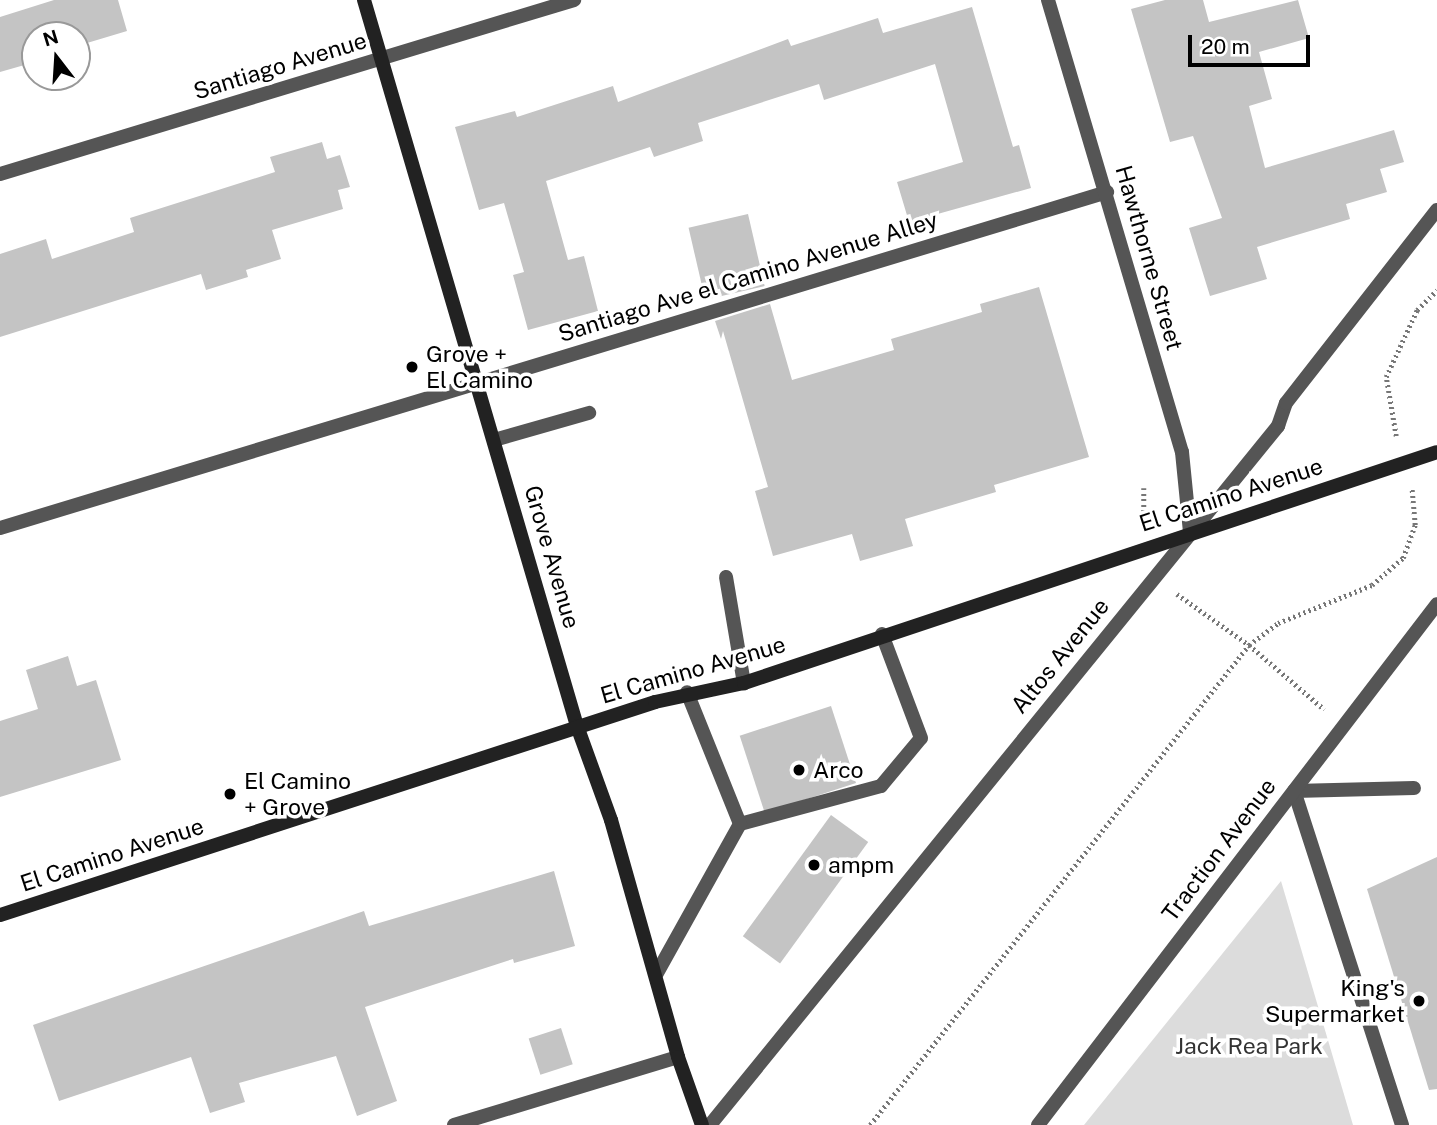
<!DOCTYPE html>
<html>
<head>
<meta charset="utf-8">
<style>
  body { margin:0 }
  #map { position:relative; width:1437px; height:1125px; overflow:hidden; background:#fff; font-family:"Public Sans",sans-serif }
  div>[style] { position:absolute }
  .green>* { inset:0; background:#dcdcdc }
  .building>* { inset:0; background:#c4c4c4; transform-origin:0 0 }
  .path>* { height:4.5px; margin-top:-2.25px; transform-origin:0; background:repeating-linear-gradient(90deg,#777 0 2px,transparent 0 5.5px) }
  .service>* { height:14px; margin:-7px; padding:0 7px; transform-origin:7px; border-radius:7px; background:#555 }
  .minor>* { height:14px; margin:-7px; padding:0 7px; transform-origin:7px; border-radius:7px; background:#555 }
  .secondary>* { height:14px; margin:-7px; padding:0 7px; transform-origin:7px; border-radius:7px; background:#222 }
  .dots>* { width:19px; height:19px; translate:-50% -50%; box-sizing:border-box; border:4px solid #fff; border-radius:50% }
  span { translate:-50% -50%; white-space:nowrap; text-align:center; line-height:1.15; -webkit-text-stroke:7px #fff; paint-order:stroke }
  .street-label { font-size:23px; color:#000 }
  .poi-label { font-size:23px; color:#000 }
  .left { translate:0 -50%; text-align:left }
  .right { translate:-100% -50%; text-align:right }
  .park-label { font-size:23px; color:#333 }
  .north { position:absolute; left:21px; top:21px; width:70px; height:70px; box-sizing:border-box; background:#fff; border:2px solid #999; border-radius:50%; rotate:343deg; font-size:19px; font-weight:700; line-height:28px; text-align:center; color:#000 }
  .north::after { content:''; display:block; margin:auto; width:24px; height:32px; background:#000; clip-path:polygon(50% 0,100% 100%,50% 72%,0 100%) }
  .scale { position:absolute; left:1188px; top:35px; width:122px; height:32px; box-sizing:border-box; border:4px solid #000; border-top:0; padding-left:9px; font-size:21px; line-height:24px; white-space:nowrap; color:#000; -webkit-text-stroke:5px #fff; paint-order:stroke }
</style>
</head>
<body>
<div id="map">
  <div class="green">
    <i style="clip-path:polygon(1281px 881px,1353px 1125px,1084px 1125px)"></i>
  </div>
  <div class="building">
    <i style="clip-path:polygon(54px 0,118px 0,127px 31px,77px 46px,77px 35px,35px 35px,35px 62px,0 72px,0 17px)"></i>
    <i style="clip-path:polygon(1165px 0,1203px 0,1209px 22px,1298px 0,1309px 38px,1259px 52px,1272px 99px,1249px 106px,1265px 168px,1394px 130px,1404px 162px,1380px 169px,1387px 192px,1346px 204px,1350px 219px,1257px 247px,1267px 279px,1210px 296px,1189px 228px,1222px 218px,1193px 136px,1170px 142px,1131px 9px)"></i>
    <i style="clip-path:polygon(972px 7px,1013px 147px,1019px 145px,1031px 188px,909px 222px,897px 182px,963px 162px,935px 64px,824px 100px,819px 84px,698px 123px,703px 141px,654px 157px,650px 147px,546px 181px,568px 260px,584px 256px,598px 311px,528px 330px,513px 275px,524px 272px,504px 203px,479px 210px,455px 127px,515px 111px,517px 117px,613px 86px,618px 102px,788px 39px,791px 46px,878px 18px,883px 33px)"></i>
    <i style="clip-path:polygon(322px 142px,327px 159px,340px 155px,350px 187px,338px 190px,343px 209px,272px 230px,281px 259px,246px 270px,248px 277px,206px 290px,201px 274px,0 337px,0 254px,46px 239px,52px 259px,134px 232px,130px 218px,275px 172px,270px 157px)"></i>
    <i style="left:748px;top:214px;width:74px;height:61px;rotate:77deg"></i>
    <i style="clip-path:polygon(1039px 287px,1089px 457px,994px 485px,996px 492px,905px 519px,913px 546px,860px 561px,852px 534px,773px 556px,755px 491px,768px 487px,723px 331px,721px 339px,715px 321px,770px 304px,792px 380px,894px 350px,891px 339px,982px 312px,980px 304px)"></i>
    <i style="clip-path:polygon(68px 656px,77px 686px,96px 680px,121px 760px,0 797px,0 721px,38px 709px,26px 670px)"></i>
    <i style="left:831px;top:706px;width:81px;height:96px;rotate:72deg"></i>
    <i style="left:831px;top:815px;width:46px;height:150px;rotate:36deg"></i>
    <i style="clip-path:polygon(1437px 857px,1437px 1089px,1429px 1090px,1367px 889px)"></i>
    <i style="clip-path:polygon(554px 871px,575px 946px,514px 963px,513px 959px,365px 1007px,397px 1101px,357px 1116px,336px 1056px,239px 1083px,245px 1102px,210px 1113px,191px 1057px,59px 1101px,33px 1025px,364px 911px,369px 926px)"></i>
    <i style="left:561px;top:1028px;width:38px;height:34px;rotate:72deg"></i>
  </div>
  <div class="path">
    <i style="left:1396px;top:436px;width:60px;rotate:-99.6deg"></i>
    <i style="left:1386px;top:377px;width:74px;rotate:-65.2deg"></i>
    <i style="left:1417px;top:310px;width:28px;rotate:-45deg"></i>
    <i style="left:1144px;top:488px;width:32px;rotate:90deg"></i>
    <i style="left:1177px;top:594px;width:88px;rotate:35.3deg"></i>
    <i style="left:1249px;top:645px;width:99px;rotate:40.5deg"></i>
    <i style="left:870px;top:1125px;width:612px;rotate:-51.71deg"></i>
    <i style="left:1249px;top:645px;width:36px;rotate:-37deg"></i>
    <i style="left:1278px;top:623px;width:101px;rotate:-22deg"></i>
    <i style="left:1372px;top:585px;width:41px;rotate:-41.1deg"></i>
    <i style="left:1403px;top:558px;width:35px;rotate:-70deg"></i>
    <i style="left:1415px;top:525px;width:37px;rotate:-95deg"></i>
  </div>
  <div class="service">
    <i style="left:494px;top:440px;width:99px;rotate:-15.9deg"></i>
    <i style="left:0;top:528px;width:1157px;rotate:-16.88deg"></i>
    <i style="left:726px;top:577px;width:108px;rotate:80.4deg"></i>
    <i style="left:740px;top:824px;width:146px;rotate:-15.1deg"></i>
    <i style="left:881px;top:786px;width:62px;rotate:-50.2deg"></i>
    <i style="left:921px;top:738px;width:111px;rotate:-110.6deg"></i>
    <i style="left:657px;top:973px;width:171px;rotate:-60.9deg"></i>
    <i style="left:740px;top:824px;width:142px;rotate:-111.9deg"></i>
    <i style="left:454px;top:1125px;width:234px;rotate:-16.9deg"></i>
    <i style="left:1402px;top:1125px;width:351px;rotate:-107.9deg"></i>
    <i style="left:1294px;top:791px;width:120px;rotate:-1.4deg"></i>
  </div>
  <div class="minor">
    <i style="left:1048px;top:0;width:471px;rotate:73.5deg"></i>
    <i style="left:1182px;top:452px;width:80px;rotate:84.3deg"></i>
    <i style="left:0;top:174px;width:600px;rotate:-16.86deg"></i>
    <i style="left:710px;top:1125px;width:901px;rotate:-50.9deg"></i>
    <i style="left:1278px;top:426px;width:24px;rotate:-71deg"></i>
    <i style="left:1286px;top:403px;width:245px;rotate:-52deg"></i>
    <i style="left:1038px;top:1125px;width:656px;rotate:-52.55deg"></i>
  </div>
  <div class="secondary">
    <i style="left:364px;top:0;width:757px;rotate:73.65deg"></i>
    <i style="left:577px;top:726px;width:100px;rotate:70.1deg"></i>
    <i style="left:611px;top:820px;width:246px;rotate:74.2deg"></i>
    <i style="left:678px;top:1057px;width:72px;rotate:70.6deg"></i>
    <i style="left:0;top:915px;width:689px;rotate:-18.01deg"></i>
    <i style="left:655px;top:702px;width:91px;rotate:-12.1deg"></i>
    <i style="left:744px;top:683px;width:730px;rotate:-18.43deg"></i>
  </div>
  <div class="dots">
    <i style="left:412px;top:367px;background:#000"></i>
    <i style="left:799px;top:770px;background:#000"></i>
    <i style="left:230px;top:794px;background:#000"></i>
    <i style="left:814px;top:865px;background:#000"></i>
    <i style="left:1419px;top:1001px;background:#000"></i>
  </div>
  <div class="street-label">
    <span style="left:280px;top:66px;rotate:-17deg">Santiago Avenue</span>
    <span style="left:1149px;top:258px;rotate:74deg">Hawthorne Street</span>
    <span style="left:748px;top:277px;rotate:-17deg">Santiago Ave el Camino Avenue Alley</span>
    <span style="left:1231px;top:495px;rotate:-18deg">El Camino Avenue</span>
    <span style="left:552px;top:557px;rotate:74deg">Grove Avenue</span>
    <span style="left:1060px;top:656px;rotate:-51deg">Altos Avenue</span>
    <span style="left:693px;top:670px;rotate:-16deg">El Camino Avenue</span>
    <span style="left:1219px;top:850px;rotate:-53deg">Traction Avenue</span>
    <span style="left:112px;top:855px;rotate:-18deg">El Camino Avenue</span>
  </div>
  <div class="poi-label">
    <span class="left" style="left:426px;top:367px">Grove +<br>El Camino</span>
    <span class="left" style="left:813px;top:770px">Arco</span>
    <span class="left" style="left:244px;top:794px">El Camino<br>+ Grove</span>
    <span class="left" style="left:828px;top:865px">ampm</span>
    <span class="right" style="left:1405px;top:1001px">King's<br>Supermarket</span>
  </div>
  <div class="park-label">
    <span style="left:1249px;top:1046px">Jack Rea Park</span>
  </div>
  <div class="north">N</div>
  <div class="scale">20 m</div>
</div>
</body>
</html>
